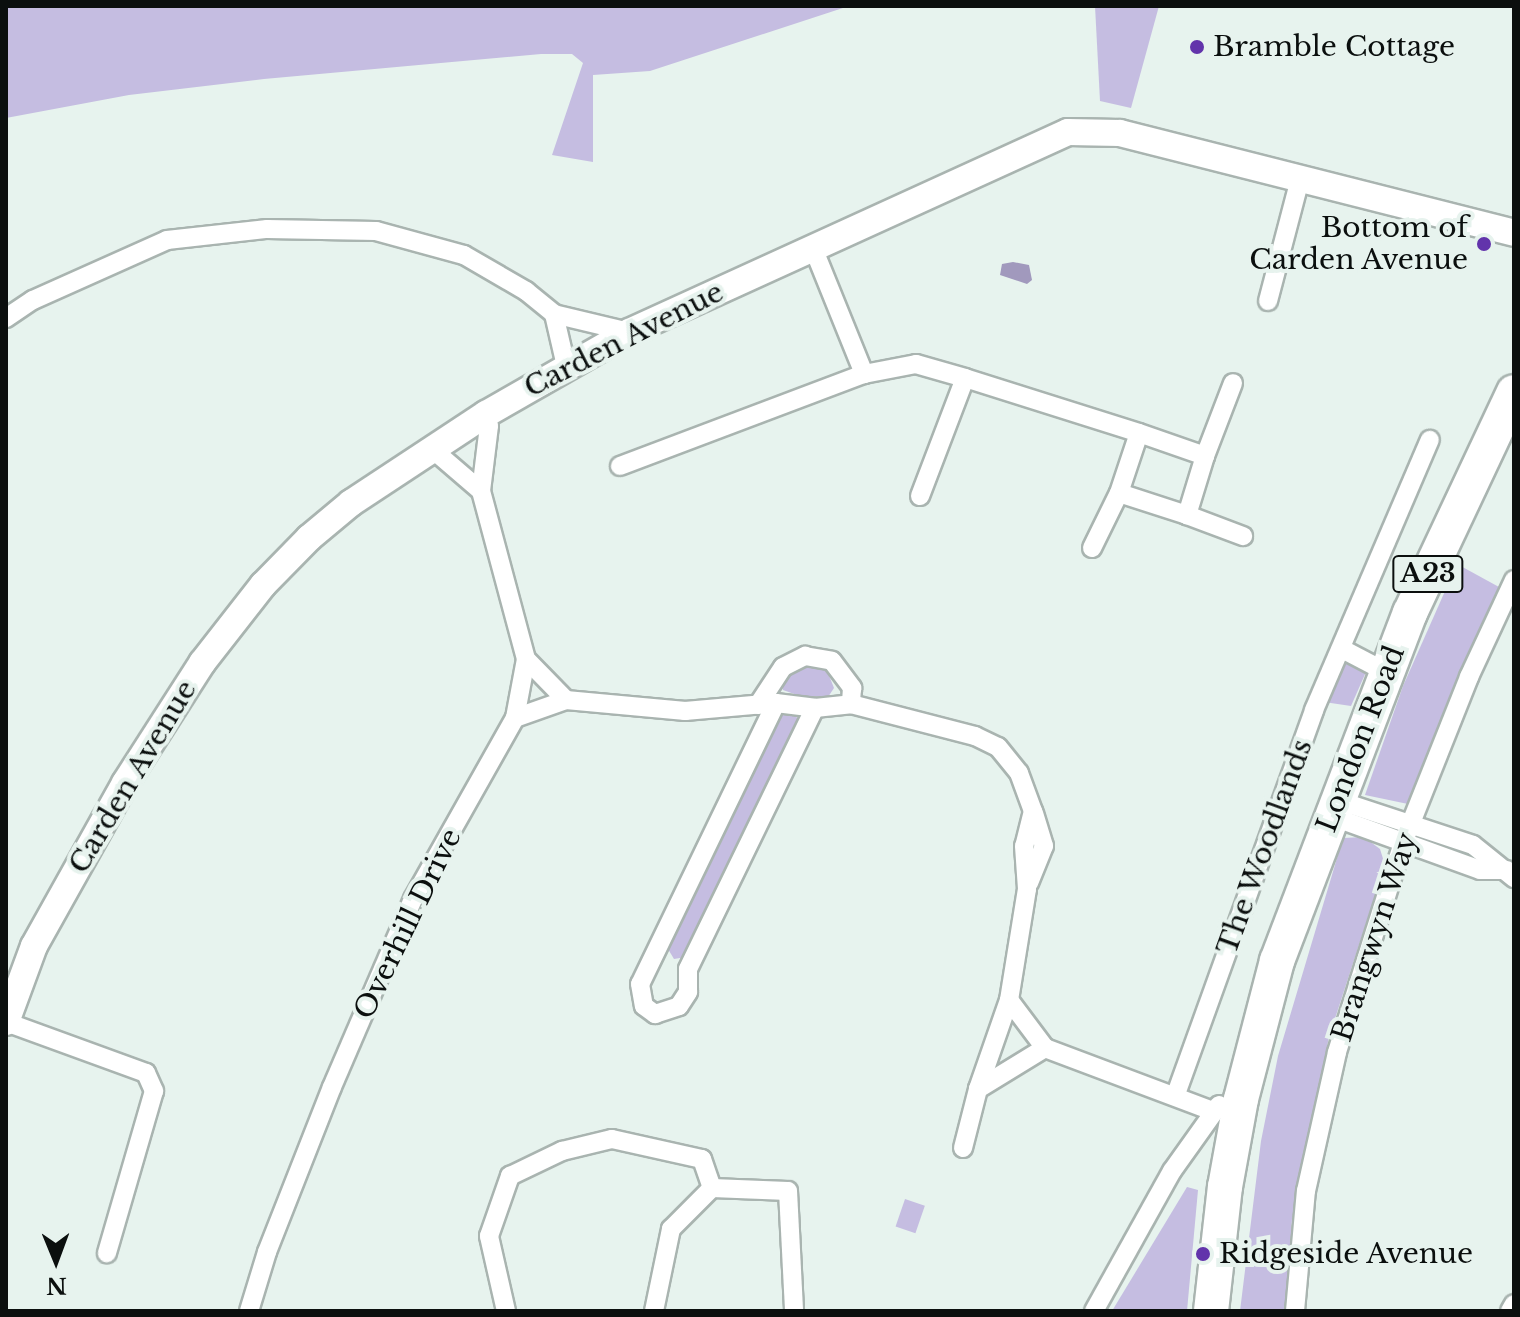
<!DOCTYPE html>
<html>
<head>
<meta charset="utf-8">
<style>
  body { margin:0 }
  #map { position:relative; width:1520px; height:1317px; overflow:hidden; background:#e7f3ee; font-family:"Libre Baskerville",serif }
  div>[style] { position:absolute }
  .green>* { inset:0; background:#c5bde1; transform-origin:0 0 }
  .water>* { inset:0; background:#a199bd }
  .roads { filter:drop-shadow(2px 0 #a9b4b0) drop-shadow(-2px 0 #a9b4b0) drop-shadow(0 2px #a9b4b0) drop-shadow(0 -2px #a9b4b0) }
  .street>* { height:18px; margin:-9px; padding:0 9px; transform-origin:9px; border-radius:9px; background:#fff }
  .secondary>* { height:26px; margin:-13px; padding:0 13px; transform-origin:13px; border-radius:13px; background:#fff }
  .highway>* { height:34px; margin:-17px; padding:0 17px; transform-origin:17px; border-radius:17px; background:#fff }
  .dots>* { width:22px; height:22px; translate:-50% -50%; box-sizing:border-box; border:4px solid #e7f3ee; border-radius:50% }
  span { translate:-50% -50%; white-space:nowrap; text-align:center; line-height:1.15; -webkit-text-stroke:8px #e7f3ee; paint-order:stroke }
  .shield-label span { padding:2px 6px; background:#e7f3ee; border:2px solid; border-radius:6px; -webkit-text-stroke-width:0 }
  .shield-label { font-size:26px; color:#0b0f0e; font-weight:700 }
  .poi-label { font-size:28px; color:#0b0f0e }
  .left { translate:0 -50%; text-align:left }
  .right { translate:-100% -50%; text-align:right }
  .street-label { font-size:28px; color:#0b0f0e }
  .frame { position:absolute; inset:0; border:8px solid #0b0f0e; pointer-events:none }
  .north { position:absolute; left:16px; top:1221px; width:80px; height:80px; -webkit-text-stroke:6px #e7f3ee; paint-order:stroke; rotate:179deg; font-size:22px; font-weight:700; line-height:32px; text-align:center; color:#0b0f0e }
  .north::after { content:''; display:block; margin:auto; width:28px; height:36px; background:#0b0f0e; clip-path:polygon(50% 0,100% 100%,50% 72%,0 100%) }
</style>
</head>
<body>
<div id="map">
  <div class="green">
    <i style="clip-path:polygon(6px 6px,849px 6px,650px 71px,593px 75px,593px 162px,552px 155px,583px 63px,572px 54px,541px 54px,264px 79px,129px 95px,6px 118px)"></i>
    <i style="clip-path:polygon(1095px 6px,1159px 6px,1131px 108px,1100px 101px)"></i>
    <i style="clip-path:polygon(1457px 564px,1499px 587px,1408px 804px,1365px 795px,1403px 686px)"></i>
    <i style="clip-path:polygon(1349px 662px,1360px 665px,1366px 672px,1351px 706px,1324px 702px,1342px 666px)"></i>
    <i style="clip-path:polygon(808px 663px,826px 668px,834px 688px,828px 697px,800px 696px,783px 690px,783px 679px)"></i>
    <i style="clip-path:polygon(786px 712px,796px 715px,798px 721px,686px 957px,674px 959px,668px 949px,779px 717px)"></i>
    <i style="clip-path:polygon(1364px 837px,1380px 849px,1385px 865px,1329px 1037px,1292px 1219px,1286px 1311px,1240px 1311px,1261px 1141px,1278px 1056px,1343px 838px)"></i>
    <i style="clip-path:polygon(1187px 1187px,1198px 1190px,1187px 1311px,1112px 1311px)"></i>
    <i style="left:905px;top:1199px;width:21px;height:29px;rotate:19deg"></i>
  </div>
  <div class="water">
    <i style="clip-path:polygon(1013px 262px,1029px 265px,1032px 280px,1027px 284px,1000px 275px,1002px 264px)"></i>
  </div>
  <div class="roads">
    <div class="street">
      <i style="left:814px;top:250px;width:134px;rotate:68deg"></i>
      <i style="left:864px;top:374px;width:53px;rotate:-10.9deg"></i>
      <i style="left:916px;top:364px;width:51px;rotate:15.9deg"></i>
      <i style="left:965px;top:378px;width:182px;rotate:17.5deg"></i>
      <i style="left:1139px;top:433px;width:70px;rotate:19.2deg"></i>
      <i style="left:1205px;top:456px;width:62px;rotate:107deg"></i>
      <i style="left:1187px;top:515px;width:71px;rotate:-162.1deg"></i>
      <i style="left:1119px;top:493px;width:63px;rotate:-71.6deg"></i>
      <i style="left:1268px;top:301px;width:126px;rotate:-75.3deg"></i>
      <i style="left:554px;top:314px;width:77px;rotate:13.5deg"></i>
      <i style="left:6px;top:318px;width:32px;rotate:-34deg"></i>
      <i style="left:33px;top:300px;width:147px;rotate:-24.1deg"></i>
      <i style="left:167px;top:240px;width:101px;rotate:-6.3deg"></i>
      <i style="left:267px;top:229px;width:109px;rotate:1.1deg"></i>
      <i style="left:376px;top:231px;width:91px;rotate:15.3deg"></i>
      <i style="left:464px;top:255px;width:72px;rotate:30.1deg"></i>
      <i style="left:526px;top:291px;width:36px;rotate:39deg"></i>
      <i style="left:554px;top:314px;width:53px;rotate:77deg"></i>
      <i style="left:1205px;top:456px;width:78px;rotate:-69deg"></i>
      <i style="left:620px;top:466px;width:261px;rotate:-20.7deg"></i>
      <i style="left:481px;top:491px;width:65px;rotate:-83deg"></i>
      <i style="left:489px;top:426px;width:12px;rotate:-104deg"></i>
      <i style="left:920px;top:496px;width:126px;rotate:-69.1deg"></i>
      <i style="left:1187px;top:515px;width:60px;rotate:20.6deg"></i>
      <i style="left:1092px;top:548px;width:61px;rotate:-63.9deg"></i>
      <i style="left:1342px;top:649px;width:50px;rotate:27.6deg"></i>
      <i style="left:526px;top:659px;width:57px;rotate:45.7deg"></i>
      <i style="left:776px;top:703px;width:312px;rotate:115.8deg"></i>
      <i style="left:640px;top:984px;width:22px;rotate:80deg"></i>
      <i style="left:644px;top:1006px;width:14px;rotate:36deg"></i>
      <i style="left:655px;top:1014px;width:25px;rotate:-18deg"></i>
      <i style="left:679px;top:1006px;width:17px;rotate:-57deg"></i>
      <i style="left:688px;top:992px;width:23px;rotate:-90deg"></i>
      <i style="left:688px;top:969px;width:290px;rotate:-64.1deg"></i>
      <i style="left:758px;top:705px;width:45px;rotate:-56.7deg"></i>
      <i style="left:783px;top:667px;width:25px;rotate:-27deg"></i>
      <i style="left:805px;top:656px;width:27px;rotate:10deg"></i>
      <i style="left:832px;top:661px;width:34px;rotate:53deg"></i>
      <i style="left:852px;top:688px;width:16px;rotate:94deg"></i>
      <i style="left:515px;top:718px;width:54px;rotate:-19.4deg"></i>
      <i style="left:566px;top:700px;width:120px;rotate:5.3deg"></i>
      <i style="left:685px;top:711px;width:91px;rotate:-5deg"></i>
      <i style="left:776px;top:703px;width:39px;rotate:7deg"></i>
      <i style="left:815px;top:708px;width:36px;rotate:-6deg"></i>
      <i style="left:851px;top:704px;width:128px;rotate:14.5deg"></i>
      <i style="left:975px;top:736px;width:25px;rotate:26deg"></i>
      <i style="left:998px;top:747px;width:33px;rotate:51deg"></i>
      <i style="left:1019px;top:773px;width:40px;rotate:69.8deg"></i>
      <i style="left:1033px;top:811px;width:36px;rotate:104deg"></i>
      <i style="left:1024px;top:846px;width:43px;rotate:86deg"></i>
      <i style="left:1027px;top:889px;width:112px;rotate:99.2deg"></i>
      <i style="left:1009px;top:1000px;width:60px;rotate:53.1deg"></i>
      <i style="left:1045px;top:1048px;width:179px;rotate:20.6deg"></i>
      <i style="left:1337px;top:800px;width:143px;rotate:18.3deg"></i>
      <i style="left:1473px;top:845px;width:53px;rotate:38.8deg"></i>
      <i style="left:1331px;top:816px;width:158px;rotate:19.9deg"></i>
      <i style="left:1480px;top:870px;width:27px"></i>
      <i style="left:1029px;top:883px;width:40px;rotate:-68deg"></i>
      <i style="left:1044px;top:846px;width:34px;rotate:-107deg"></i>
      <i style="left:6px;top:1022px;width:149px;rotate:20deg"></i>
      <i style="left:146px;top:1073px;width:20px;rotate:66deg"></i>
      <i style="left:154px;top:1091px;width:169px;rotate:106.2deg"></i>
      <i style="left:978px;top:1089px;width:79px;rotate:-31.5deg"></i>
      <i style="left:1176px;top:1094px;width:408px;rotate:-70.2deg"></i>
      <i style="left:1314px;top:710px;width:294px;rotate:-66.8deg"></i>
      <i style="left:963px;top:1148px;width:61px;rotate:-75.7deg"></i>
      <i style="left:978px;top:1089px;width:94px;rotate:-70.8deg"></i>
      <i style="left:249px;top:1311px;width:62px;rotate:-73deg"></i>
      <i style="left:267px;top:1252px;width:177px;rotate:-68.5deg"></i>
      <i style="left:332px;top:1087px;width:205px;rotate:-66.7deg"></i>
      <i style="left:413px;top:899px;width:208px;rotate:-60.6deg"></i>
      <i style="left:515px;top:718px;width:60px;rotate:-79.4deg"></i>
      <i style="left:526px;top:659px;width:174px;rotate:-105deg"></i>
      <i style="left:481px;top:491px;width:66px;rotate:-139.3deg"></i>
      <i style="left:506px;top:1311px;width:77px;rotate:-102.8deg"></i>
      <i style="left:489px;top:1236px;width:64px;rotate:-70.7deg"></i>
      <i style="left:510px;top:1176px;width:58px;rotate:-25.7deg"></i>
      <i style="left:562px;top:1151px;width:51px;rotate:-13.5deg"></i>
      <i style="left:612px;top:1139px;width:92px;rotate:12.5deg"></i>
      <i style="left:702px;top:1159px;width:31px;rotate:71deg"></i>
      <i style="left:654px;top:1311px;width:84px;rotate:-78.3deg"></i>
      <i style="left:671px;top:1229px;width:58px;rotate:-45deg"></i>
      <i style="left:712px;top:1188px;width:76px;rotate:2.3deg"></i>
      <i style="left:788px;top:1191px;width:120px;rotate:87.1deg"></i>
      <i style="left:1094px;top:1311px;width:160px;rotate:-60.9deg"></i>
      <i style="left:1172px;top:1171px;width:81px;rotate:-54.5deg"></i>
      <i style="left:1295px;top:1311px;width:121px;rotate:-84.8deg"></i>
      <i style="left:1306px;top:1191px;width:142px;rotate:-77.4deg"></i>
      <i style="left:1337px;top:1052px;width:219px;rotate:-72.5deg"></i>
      <i style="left:1403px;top:843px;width:179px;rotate:-68.3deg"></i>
      <i style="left:1469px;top:677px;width:107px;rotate:-65.1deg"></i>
      <i style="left:1510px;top:1311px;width:8px;rotate:-60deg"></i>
    </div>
    <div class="secondary">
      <i style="left:6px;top:1022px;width:81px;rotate:-69.8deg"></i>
      <i style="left:34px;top:946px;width:187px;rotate:-60.8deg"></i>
      <i style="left:125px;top:783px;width:143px;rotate:-57.3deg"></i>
      <i style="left:202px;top:663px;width:99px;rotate:-52deg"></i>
      <i style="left:263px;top:585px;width:66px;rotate:-45.6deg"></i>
      <i style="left:309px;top:538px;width:55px;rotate:-39.8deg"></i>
      <i style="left:351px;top:503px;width:162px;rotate:-33.4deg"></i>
      <i style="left:486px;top:414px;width:165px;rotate:-29.8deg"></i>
      <i style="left:629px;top:332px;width:482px;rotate:-24.5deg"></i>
      <i style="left:1068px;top:132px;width:52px;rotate:1.1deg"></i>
      <i style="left:1120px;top:133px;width:406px;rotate:14.2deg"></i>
    </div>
    <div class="highway">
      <i style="left:1211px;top:1311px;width:125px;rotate:-83.6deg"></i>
      <i style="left:1225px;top:1187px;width:89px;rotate:-79.7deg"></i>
      <i style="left:1241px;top:1099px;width:143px;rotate:-75.4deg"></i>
      <i style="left:1277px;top:961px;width:373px;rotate:-69.1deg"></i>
      <i style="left:1410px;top:613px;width:244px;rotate:-64.8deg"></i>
    </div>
  </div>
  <div class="dots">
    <i style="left:1197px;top:47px;background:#6234ab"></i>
    <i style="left:1484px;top:244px;background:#6234ab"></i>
    <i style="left:1203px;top:1254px;background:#6234ab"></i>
  </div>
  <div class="shield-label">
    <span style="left:1428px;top:574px">A23</span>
  </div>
  <div class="poi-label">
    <span class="left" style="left:1213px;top:47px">Bramble Cottage</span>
    <span class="right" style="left:1468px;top:244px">Bottom of<br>Carden Avenue</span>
    <span class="left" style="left:1219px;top:1254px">Ridgeside Avenue</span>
  </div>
  <div class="street-label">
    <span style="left:624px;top:340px;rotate:-27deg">Carden Avenue</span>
    <span style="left:1361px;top:739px;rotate:-69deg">London Road</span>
    <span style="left:133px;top:777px;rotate:-59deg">Carden Avenue</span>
    <span style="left:1265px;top:847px;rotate:-70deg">The Woodlands</span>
    <span style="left:408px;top:924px;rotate:-64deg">Overhill Drive</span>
    <span style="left:1375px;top:937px;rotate:-72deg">Brangwyn Way</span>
  </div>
  <div class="frame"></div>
  <div class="north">N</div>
</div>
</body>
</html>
